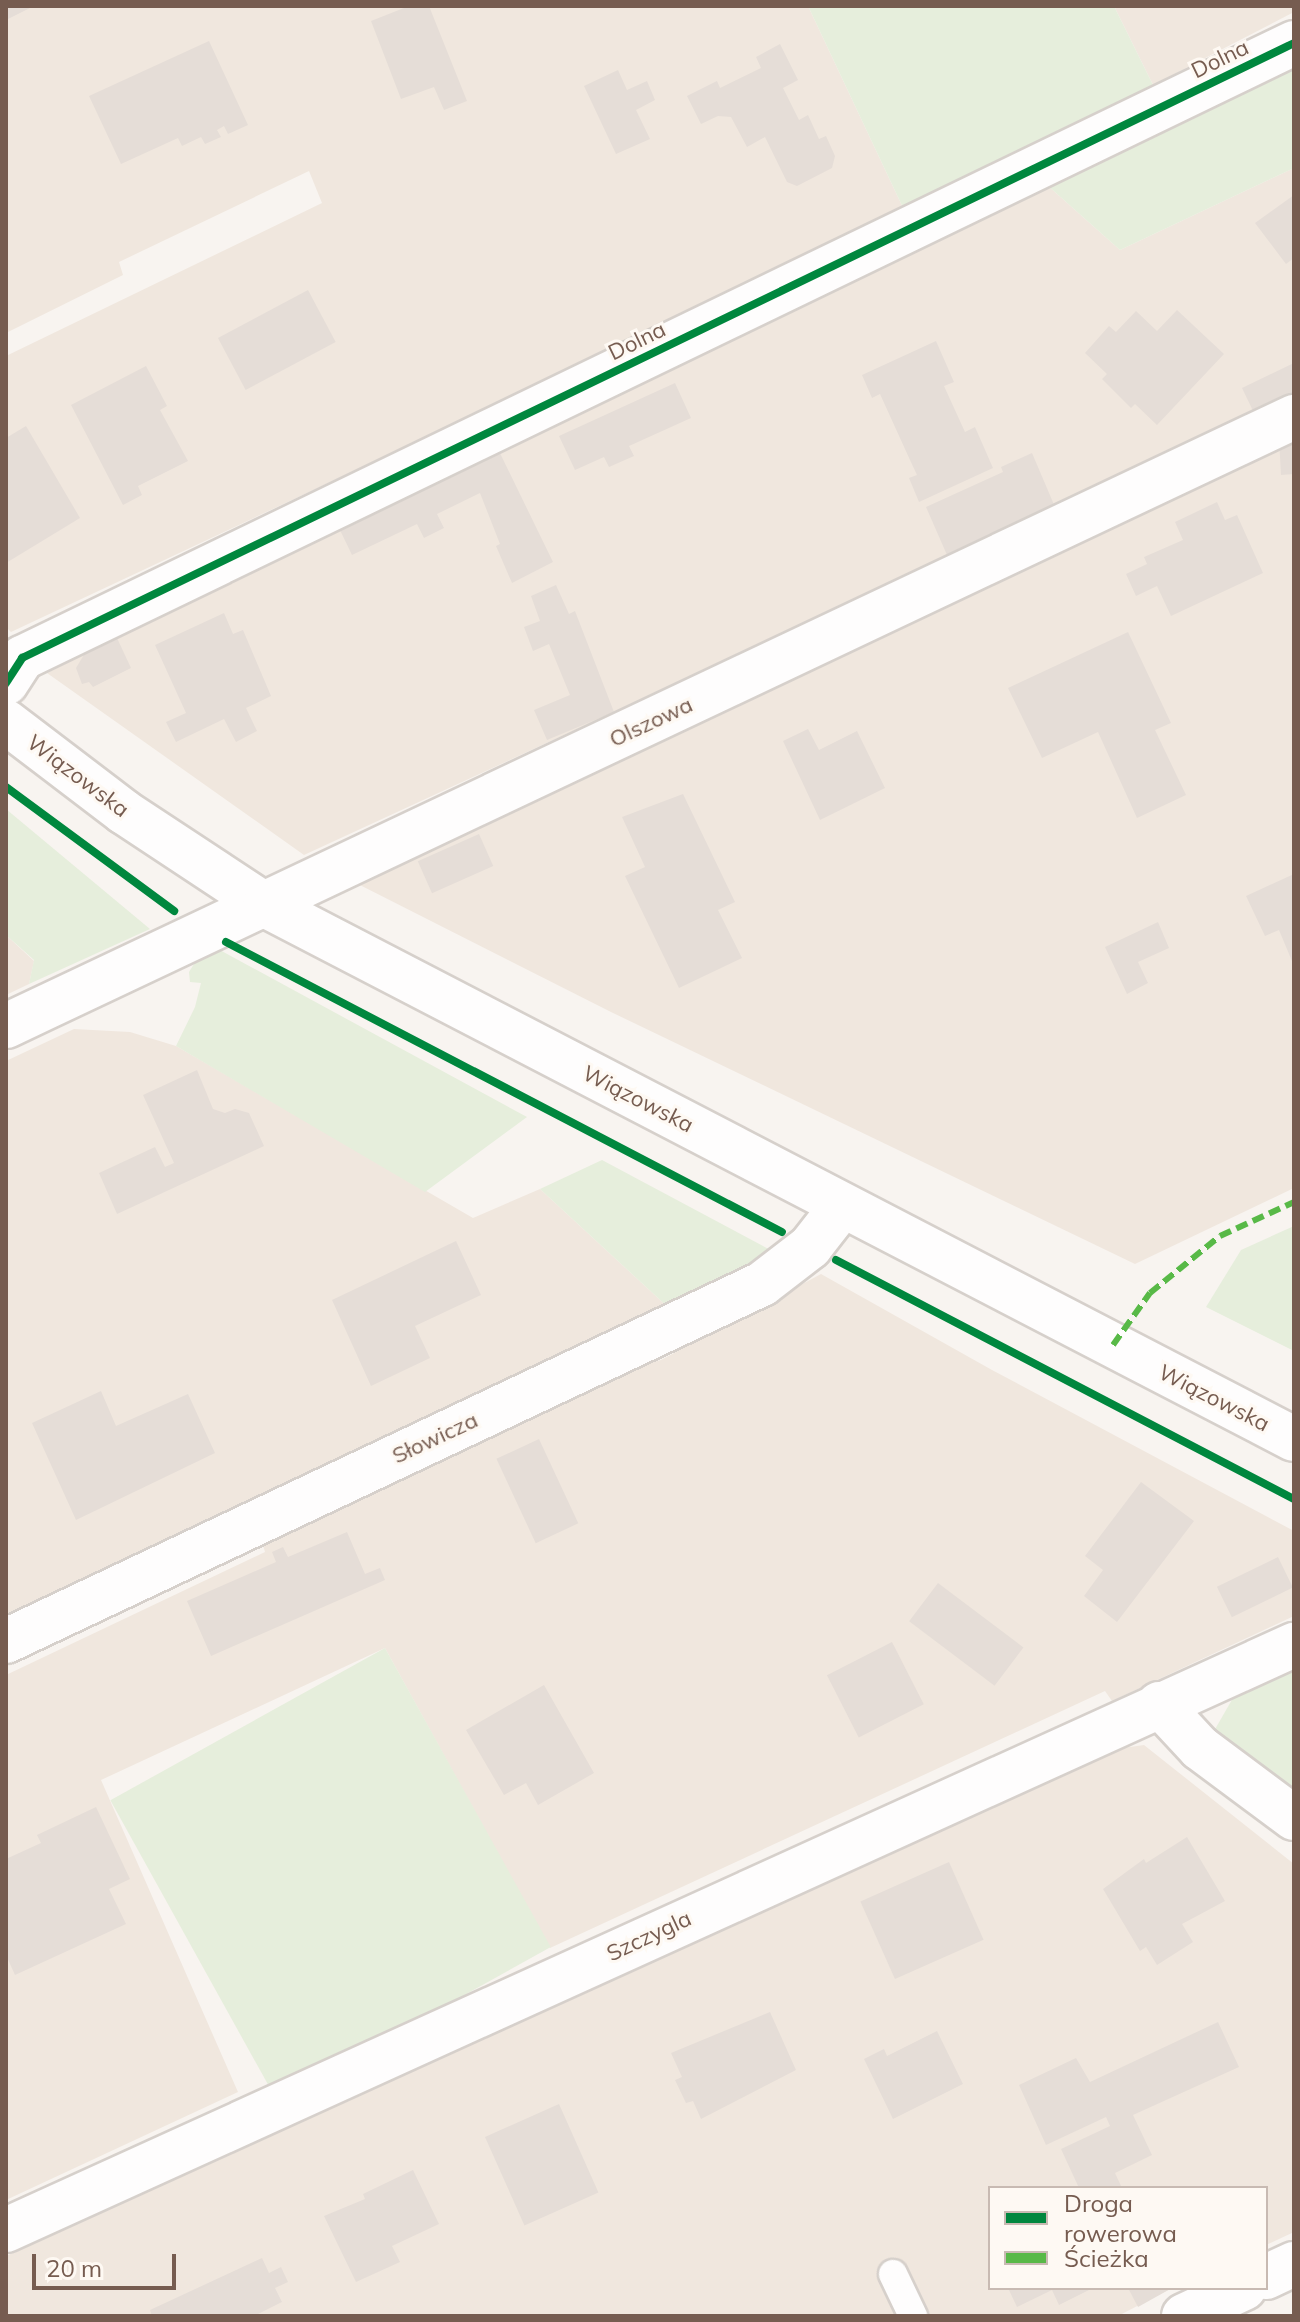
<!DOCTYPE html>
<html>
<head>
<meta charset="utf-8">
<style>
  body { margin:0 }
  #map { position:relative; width:1300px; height:2322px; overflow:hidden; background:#f8f4f0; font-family:Mulish,sans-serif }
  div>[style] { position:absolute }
  .residential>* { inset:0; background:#f0e7de }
  .green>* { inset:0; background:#e6eedc; transform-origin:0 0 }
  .building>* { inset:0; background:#e5ddd7; transform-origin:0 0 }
  .roads { filter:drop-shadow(2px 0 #d6d0cb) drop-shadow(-2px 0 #d6d0cb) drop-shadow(0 2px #d6d0cb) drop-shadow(0 -2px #d6d0cb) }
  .service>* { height:28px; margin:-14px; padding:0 14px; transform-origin:14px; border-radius:14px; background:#fefdfd }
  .minor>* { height:44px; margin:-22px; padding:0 22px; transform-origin:22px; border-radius:22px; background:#fefdfd }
  .secondary>* { height:44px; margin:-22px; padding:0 22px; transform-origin:22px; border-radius:22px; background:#fefdfd }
  .quiet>* { height:6px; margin-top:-3px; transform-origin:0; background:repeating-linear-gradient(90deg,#58b947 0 12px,transparent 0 18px) }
  .cycleway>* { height:8px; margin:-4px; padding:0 4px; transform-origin:4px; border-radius:4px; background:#00873e }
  span { translate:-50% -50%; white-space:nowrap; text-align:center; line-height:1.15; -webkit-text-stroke:6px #fef9f3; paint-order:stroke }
  .street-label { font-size:22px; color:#765c50 }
  .frame { position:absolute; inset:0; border:8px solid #765c50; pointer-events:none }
  .legend { position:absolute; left:988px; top:2186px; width:280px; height:104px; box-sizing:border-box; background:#fef9f3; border:2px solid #c8bab2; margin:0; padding:10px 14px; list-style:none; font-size:24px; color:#765c50 }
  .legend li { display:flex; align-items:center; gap:16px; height:40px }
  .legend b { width:40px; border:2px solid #c8bab2 }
  .scale { position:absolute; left:32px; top:2254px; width:144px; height:36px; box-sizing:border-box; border:4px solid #765c50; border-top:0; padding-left:10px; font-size:24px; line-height:28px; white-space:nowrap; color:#765c50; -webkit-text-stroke:6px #fef9f3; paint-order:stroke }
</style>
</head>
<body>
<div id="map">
  <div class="residential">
    <i style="clip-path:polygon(6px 6px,808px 6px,905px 212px,11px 632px,6px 627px,6px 356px,322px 203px,309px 171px,119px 262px,123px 275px,6px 333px)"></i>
    <i style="clip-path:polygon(1114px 6px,1294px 6px,1294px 12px,1153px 85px)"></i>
    <i style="clip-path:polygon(1294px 168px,1294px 398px,304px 855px,47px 673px,356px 512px,1047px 185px,1120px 250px)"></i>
    <i style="clip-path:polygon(1294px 436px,1294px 1188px,1135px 1264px,611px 1012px,348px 879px)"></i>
    <i style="clip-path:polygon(6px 935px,34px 961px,29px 984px,6px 995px)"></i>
    <i style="clip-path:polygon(74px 1029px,130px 1032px,176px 1046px,473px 1218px,540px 1189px,671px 1310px,6px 1622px,6px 1061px)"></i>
    <i style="clip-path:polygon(821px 1274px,992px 1370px,1294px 1531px,1294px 1616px,1112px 1701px,1105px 1691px,550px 1948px,385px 1648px,101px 1780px,238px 2092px,6px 2200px,6px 1675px,265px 1552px,260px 1535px,619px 1371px,661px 1360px)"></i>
    <i style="clip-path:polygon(1144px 1745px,1294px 1864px,1294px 2232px,1266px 2245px,1266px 2188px,990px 2188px,990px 2288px,1172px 2288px,1118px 2316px,6px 2316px,6px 2256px,1123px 1748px)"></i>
  </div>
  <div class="green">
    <i style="clip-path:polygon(808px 6px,1114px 6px,1153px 85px,905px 212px)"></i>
    <i style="clip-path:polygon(1294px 68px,1294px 168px,1120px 250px,1047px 185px)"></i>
    <i style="clip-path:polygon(6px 809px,150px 929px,29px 984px,34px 960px,6px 935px)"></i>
    <i style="clip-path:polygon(207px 943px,527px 1117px,425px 1192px,176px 1046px,195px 1007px,201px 983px,190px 982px,189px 972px)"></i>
    <i style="clip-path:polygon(602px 1160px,778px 1254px,671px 1310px,540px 1189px)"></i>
    <i style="clip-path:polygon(1294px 1226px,1294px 1351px,1206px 1307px,1241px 1250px)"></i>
    <i style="left:385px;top:1648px;width:342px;height:314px;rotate:61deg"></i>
    <i style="clip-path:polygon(1294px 1667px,1294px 1790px,1214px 1731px,1237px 1691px)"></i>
  </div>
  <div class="building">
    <i style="clip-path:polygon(6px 6px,34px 6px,6px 20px)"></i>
    <i style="clip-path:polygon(409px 6px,429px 6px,467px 101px,444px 110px,434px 87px,401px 99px,371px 21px)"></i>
    <i style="clip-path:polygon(209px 41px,248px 125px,228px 134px,224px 126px,217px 130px,221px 137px,205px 144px,201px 137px,182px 146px,178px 138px,121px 164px,89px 96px)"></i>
    <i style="clip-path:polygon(780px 44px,798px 80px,783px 88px,799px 120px,808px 115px,819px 139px,826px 136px,835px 156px,832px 168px,797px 186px,787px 182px,765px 137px,747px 147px,731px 117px,718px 116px,701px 124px,687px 96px,717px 81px,720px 88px,761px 68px,756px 57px)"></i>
    <i style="clip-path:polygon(618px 70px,627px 90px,647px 81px,655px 100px,636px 110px,650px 139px,616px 154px,584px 86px)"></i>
    <i style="clip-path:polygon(1294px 195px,1294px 258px,1286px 264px,1255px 223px)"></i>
    <i style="left:308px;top:290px;width:59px;height:102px;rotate:62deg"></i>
    <i style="clip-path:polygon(1177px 310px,1224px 354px,1157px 425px,1135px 404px,1131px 408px,1102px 379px,1107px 374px,1085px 353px,1109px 326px,1116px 332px,1136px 311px,1157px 331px)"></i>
    <i style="clip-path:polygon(936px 341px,954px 382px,944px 386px,965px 432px,975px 427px,993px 468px,919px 502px,909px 478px,917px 475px,910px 460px,880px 394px,872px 398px,862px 375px)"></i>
    <i style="clip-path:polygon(1294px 363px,1294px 398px,1255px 415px,1242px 388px)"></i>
    <i style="clip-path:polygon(146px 366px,167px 406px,160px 410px,188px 461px,138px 486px,142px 495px,123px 505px,71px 405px)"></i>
    <i style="clip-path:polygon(675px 383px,691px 418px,629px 446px,634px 456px,609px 467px,604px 457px,575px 470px,559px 436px)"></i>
    <i style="clip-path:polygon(26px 426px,80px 518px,6px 563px,6px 438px)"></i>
    <i style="clip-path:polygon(1294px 437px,1294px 474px,1281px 475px,1279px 438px)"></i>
    <i style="clip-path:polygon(497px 447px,553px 562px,512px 583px,496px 546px,500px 544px,480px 493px,437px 514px,444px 528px,424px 538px,417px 524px,352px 555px,339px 528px)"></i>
    <i style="clip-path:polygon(1032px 453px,1055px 507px,947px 555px,926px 507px,1003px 472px,1001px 467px)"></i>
    <i style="clip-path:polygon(1217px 502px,1225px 520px,1237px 515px,1263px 573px,1171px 616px,1157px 586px,1136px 596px,1126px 574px,1147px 564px,1144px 557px,1183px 540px,1175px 522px)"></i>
    <i style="clip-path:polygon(556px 585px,569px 614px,575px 611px,614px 712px,547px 740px,534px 710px,570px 695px,549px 644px,533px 651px,524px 627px,540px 621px,531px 596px)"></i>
    <i style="clip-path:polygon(224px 613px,233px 634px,243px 630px,271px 696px,246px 708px,257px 731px,236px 742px,224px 719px,176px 742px,166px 722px,186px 713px,155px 645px)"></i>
    <i style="clip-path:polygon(1128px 632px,1171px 723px,1155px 730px,1186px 795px,1137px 818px,1098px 732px,1042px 758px,1008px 688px)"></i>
    <i style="clip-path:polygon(117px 638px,131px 668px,93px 687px,89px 682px,82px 684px,76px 668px,85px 653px)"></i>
    <i style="clip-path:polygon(808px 729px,819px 750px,857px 731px,885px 788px,820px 820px,783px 741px)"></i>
    <i style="clip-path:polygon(683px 794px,735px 902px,718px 910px,742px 958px,679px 988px,625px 876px,645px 867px,622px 817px)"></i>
    <i style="left:479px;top:834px;width:35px;height:67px;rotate:66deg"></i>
    <i style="clip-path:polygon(1294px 874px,1294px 966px,1279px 930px,1265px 936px,1246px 896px)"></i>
    <i style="clip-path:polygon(1158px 922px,1169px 948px,1138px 962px,1148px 983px,1127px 994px,1105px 947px)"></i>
    <i style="clip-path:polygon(197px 1070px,213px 1109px,225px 1113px,235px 1109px,249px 1113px,264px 1146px,117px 1214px,99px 1173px,155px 1147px,165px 1167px,174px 1163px,143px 1095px)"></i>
    <i style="clip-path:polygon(456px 1241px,481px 1295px,415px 1326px,430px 1358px,371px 1386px,332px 1300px)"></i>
    <i style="clip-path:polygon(101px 1391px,116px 1426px,188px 1394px,215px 1453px,76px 1520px,32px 1423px)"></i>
    <i style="left:539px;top:1439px;width:93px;height:47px;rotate:65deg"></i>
    <i style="clip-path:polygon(1141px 1482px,1194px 1521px,1117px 1622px,1084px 1596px,1103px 1570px,1085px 1556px)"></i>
    <i style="clip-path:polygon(347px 1532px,365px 1574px,380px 1568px,385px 1580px,211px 1656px,187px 1601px,276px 1562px,272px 1552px,283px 1547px,288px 1557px)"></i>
    <i style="left:1278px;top:1557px;width:34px;height:68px;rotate:64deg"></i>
    <i style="left:938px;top:1583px;width:107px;height:48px;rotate:37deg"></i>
    <i style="left:892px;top:1642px;width:70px;height:73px;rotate:63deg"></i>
    <i style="clip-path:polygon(544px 1685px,594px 1773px,538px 1805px,526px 1783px,504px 1795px,466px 1730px)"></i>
    <i style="clip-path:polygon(96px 1807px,130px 1879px,109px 1889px,126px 1924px,15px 1975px,6px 1955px,6px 1859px,41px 1843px,37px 1835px)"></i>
    <i style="clip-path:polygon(1187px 1837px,1225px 1901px,1182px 1924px,1193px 1942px,1157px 1965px,1146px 1947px,1140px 1951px,1103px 1889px,1144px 1859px,1146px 1863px)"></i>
    <i style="left:949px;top:1862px;width:85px;height:97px;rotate:66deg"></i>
    <i style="clip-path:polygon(770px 2012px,796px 2070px,701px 2119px,693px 2101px,686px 2103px,675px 2080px,682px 2077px,671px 2053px)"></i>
    <i style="clip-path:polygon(1218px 2022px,1239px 2067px,1133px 2115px,1152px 2155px,1115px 2173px,1122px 2188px,1079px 2188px,1061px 2149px,1110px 2126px,1106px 2117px,1046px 2145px,1019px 2085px,1076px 2058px,1090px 2082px)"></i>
    <i style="clip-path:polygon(937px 2031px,963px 2084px,893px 2119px,864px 2059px,884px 2049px,887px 2056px)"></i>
    <i style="left:559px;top:2104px;width:97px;height:81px;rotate:66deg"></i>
    <i style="clip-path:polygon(413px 2170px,439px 2224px,392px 2246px,400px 2262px,356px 2282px,324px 2216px,365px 2199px,363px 2194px)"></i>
    <i style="clip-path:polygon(262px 2258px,269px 2273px,281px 2267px,288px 2282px,275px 2288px,282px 2302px,254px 2316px,152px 2316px,150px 2310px)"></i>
    <i style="clip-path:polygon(1008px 2288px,1093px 2288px,1059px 2305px,1052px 2290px,1017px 2307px)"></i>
    <i style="clip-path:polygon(1128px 2288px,1172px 2288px,1138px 2307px)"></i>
  </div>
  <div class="roads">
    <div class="service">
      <i style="left:893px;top:2274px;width:47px;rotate:64.5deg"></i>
    </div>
    <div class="minor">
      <i style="left:6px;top:683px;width:30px;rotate:-57deg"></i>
      <i style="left:22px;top:658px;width:1413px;rotate:-25.8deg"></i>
      <i style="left:6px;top:1026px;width:1425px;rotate:-25.31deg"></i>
      <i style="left:6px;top:1641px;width:836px;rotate:-25.28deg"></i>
      <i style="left:762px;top:1284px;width:61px;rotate:-37.6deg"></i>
      <i style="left:810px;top:1247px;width:52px;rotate:-52deg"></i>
      <i style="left:1159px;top:1704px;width:60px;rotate:47deg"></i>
      <i style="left:1200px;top:1748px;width:117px;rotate:36.7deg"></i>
      <i style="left:6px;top:2230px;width:1415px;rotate:-24.43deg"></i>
      <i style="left:1266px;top:2277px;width:31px;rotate:-25deg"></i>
      <i style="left:1184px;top:2316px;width:66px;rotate:-25deg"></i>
    </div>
    <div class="secondary">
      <i style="left:6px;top:722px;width:148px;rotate:37.3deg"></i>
      <i style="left:124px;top:812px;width:169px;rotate:33.4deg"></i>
      <i style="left:265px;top:905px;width:1159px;rotate:27.43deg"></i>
    </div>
  </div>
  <div class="quiet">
    <i style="left:1113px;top:1345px;width:64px;rotate:-54.6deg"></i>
    <i style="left:1150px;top:1293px;width:90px;rotate:-39.2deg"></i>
    <i style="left:1220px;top:1236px;width:81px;rotate:-24.7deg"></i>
  </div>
  <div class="cycleway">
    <i style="left:6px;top:683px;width:30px;rotate:-57deg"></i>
    <i style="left:22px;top:658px;width:1413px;rotate:-25.8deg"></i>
    <i style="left:6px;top:787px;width:209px;rotate:36.4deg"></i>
    <i style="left:226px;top:942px;width:627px;rotate:27.55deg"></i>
    <i style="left:836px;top:1260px;width:517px;rotate:27.56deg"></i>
  </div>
  <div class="street-label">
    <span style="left:1220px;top:59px;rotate:-26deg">Dolna</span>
    <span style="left:637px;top:341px;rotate:-26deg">Dolna</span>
    <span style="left:651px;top:722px;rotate:-25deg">Olszowa</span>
    <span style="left:78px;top:776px;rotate:37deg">Wiązowska</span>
    <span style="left:638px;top:1099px;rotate:27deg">Wiązowska</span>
    <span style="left:1214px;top:1398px;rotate:27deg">Wiązowska</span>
    <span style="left:435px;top:1438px;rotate:-25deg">Słowicza</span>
    <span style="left:649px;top:1936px;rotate:-25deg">Szczygla</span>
  </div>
  <div class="frame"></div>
  <ul class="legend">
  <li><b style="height:10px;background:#00873e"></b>Droga rowerowa</li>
  <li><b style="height:10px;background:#58b947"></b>Ścieżka</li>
  </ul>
  <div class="scale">20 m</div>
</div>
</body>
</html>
